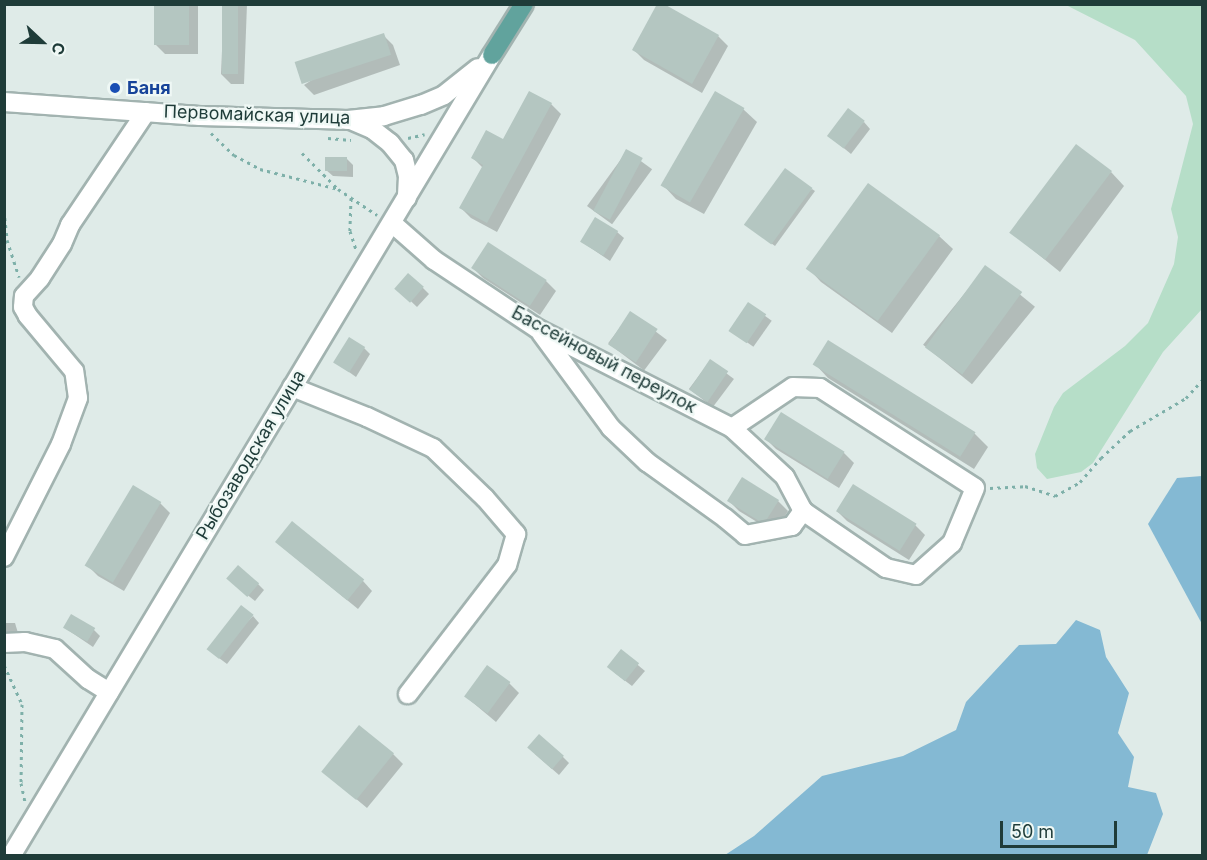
<!DOCTYPE html>
<html>
<head>
<meta charset="utf-8">
<style>
  body { margin:0 }
  #map { position:relative; width:1207px; height:860px; overflow:hidden; background:#dfebe8; font-family:Inter,sans-serif }
  div>[style] { position:absolute }
  .green>* { inset:0; background:#b6dec8 }
  .water>* { inset:0; background:#84b9d3 }
  .shadow>* { inset:0; background:#0003; transform-origin:0 0 }
  .building>* { inset:0; background:#b4c6c1; transform-origin:0 0 }
  .path>* { height:3px; margin-top:-1.5px; transform-origin:0; background:repeating-linear-gradient(90deg,#7eb0a9 0 3px,transparent 0 7.5px) }
  .roads { filter:drop-shadow(2px 0 #a2b3b0) drop-shadow(-2px 0 #a2b3b0) drop-shadow(0 2px #a2b3b0) drop-shadow(0 -2px #a2b3b0) }
  .minor>* { height:18px; margin:-9px; padding:0 9px; transform-origin:9px; border-radius:9px; background:#fff }
  .major>* { height:18px; margin:-9px; padding:0 9px; transform-origin:9px; border-radius:9px; background:#61a39d }
  .dots>* { width:16px; height:16px; translate:-50% -50%; box-sizing:border-box; border:3px solid #eff8f5; border-radius:50% }
  span { translate:-50% -50%; white-space:nowrap; text-align:center; line-height:1.15; -webkit-text-stroke:4.5px #eff8f5; paint-order:stroke }
  .transit-label { font-size:18px; color:#164399; font-weight:700 }
  .left { translate:0 -50%; text-align:left }
  .street-label { font-size:18px; color:#1f3c39 }
  .frame { position:absolute; inset:0; border:6px solid #1f3c39; pointer-events:none }
  .north { position:absolute; left:12px; top:12px; width:60px; height:60px; -webkit-text-stroke:4px #eff8f5; paint-order:stroke; rotate:112deg; font-size:16px; font-weight:700; line-height:24px; text-align:center; color:#1f3c39 }
  .north::after { content:''; display:block; margin:auto; width:21px; height:27px; background:#1f3c39; clip-path:polygon(50% 0,100% 100%,50% 72%,0 100%) }
  .scale { position:absolute; left:1000px; top:821px; width:117px; height:27px; box-sizing:border-box; border:3px solid #1f3c39; border-top:0; padding-left:8px; font-size:18px; line-height:21px; white-space:nowrap; color:#1f3c39; -webkit-text-stroke:4px #eff8f5; paint-order:stroke }
</style>
</head>
<body>
<div id="map">
  <div class="green">
    <i style="clip-path:polygon(1066px 5px,1202px 5px,1202px 309px,1163px 352px,1093px 463px,1081px 472px,1047px 479px,1037px 468px,1035px 454px,1054px 407px,1063px 393px,1125px 346px,1148px 323px,1174px 264px,1178px 237px,1171px 209px,1193px 124px,1186px 96px,1135px 40px)"></i>
  </div>
  <div class="water">
    <i style="clip-path:polygon(1202px 476px,1202px 624px,1148px 524px,1177px 478px)"></i>
    <i style="clip-path:polygon(1076px 620px,1100px 630px,1106px 657px,1129px 693px,1118px 733px,1134px 757px,1128px 787px,1156px 793px,1163px 814px,1147px 855px,725px 855px,754px 836px,822px 776px,903px 756px,956px 730px,966px 702px,1019px 645px,1056px 644px)"></i>
  </div>
  <div class="shadow">
    <i style="clip-path:polygon(155px 4px,198px 4px,198px 54px,165px 54px,155px 44px)"></i>
    <i style="clip-path:polygon(224px 4px,247px 4px,244px 84px,231px 84px,221px 74px)"></i>
    <i style="clip-path:polygon(383px 35px,393px 45px,400px 65px,314px 95px,304px 85px)"></i>
    <i style="clip-path:polygon(718px 36px,728px 46px,702px 93px,644px 60px,634px 50px)"></i>
    <i style="clip-path:polygon(716px 93px,743px 109px,757px 122px,704px 214px,676px 199px,663px 185px)"></i>
    <i style="clip-path:polygon(551px 104px,561px 114px,497px 232px,471px 218px,461px 208px,483px 168px,473px 158px,504px 141px)"></i>
    <i style="clip-path:polygon(864px 122px,870px 129px,851px 154px,829px 136px)"></i>
    <i style="left:627px;top:151px;width:31px;height:68px;rotate:36deg"></i>
    <i style="clip-path:polygon(347px 159px,353px 165px,353px 177px,333px 176px,326px 170px)"></i>
    <i style="clip-path:polygon(1111px 172px,1124px 186px,1060px 272px,1012px 233px)"></i>
    <i style="clip-path:polygon(869px 185px,939px 236px,953px 249px,892px 333px,821px 282px,808px 268px)"></i>
    <i style="clip-path:polygon(812px 189px,815px 191px,775px 246px,749px 227px)"></i>
    <i style="clip-path:polygon(617px 232px,624px 238px,610px 261px,582px 242px)"></i>
    <i style="left:986px;top:267px;width:63px;height:100px;rotate:39deg"></i>
    <i style="clip-path:polygon(473px 268px,546px 281px,556px 291px,540px 315px,483px 278px)"></i>
    <i style="clip-path:polygon(397px 288px,423px 288px,429px 294px,417px 307px)"></i>
    <i style="left:748px;top:304px;width:29px;height:32px;rotate:35deg"></i>
    <i style="left:631px;top:313px;width:45px;height:38px;rotate:37deg"></i>
    <i style="clip-path:polygon(829px 342px,975px 434px,988px 447px,974px 469px,828px 378px,815px 364px)"></i>
    <i style="clip-path:polygon(364px 348px,370px 354px,356px 377px,335px 362px)"></i>
    <i style="left:710px;top:361px;width:30px;height:35px;rotate:37deg"></i>
    <i style="clip-path:polygon(782px 414px,844px 453px,854px 463px,839px 488px,776px 449px,766px 439px)"></i>
    <i style="clip-path:polygon(729px 501px,778px 501px,788px 511px,777px 529px,770px 530px,739px 511px)"></i>
    <i style="clip-path:polygon(160px 503px,170px 513px,124px 591px,98px 576px,88px 566px)"></i>
    <i style="clip-path:polygon(837px 511px,915px 525px,925px 535px,909px 560px,847px 521px)"></i>
    <i style="clip-path:polygon(287px 551px,363px 581px,372px 591px,358px 609px)"></i>
    <i style="clip-path:polygon(258px 584px,264px 590px,255px 601px,235px 585px)"></i>
    <i style="clip-path:polygon(253px 616px,259px 623px,227px 664px,215px 655px)"></i>
    <i style="clip-path:polygon(4px 623px,15px 623px,18px 633px,6px 634px)"></i>
    <i style="clip-path:polygon(65px 628px,94px 630px,100px 636px,93px 647px)"></i>
    <i style="clip-path:polygon(621px 651px,645px 671px,632px 686px,615px 673px)"></i>
    <i style="clip-path:polygon(509px 683px,519px 693px,496px 722px,465px 696px)"></i>
    <i style="clip-path:polygon(393px 754px,403px 764px,367px 808px,324px 772px)"></i>
    <i style="clip-path:polygon(535px 754px,563px 757px,569px 763px,559px 775px)"></i>
  </div>
  <div class="building">
    <i style="left:154px;top:4px;width:35px;height:41px"></i>
    <i style="left:222px;top:4px;width:16px;height:70px"></i>
    <i style="clip-path:polygon(657px 4px,664px 4px,719px 35px,692px 84px,632px 50px)"></i>
    <i style="left:384px;top:33px;width:23px;height:94px;rotate:72deg"></i>
    <i style="clip-path:polygon(529px 91px,552px 103px,487px 223px,459px 208px,483px 165px,471px 158px,486px 130px,503px 139px)"></i>
    <i style="left:715px;top:91px;width:34px;height:109px;rotate:30deg"></i>
    <i style="left:848px;top:108px;width:21px;height:35px;rotate:37deg"></i>
    <i style="left:1076px;top:144px;width:45px;height:111px;rotate:37deg"></i>
    <i style="left:626px;top:149px;width:19px;height:70px;rotate:28deg"></i>
    <i style="left:325px;top:157px;width:22px;height:14px"></i>
    <i style="left:785px;top:168px;width:34px;height:70px;rotate:36deg"></i>
    <i style="left:868px;top:183px;width:89px;height:106px;rotate:36deg"></i>
    <i style="left:595px;top:217px;width:27px;height:29px;rotate:31deg"></i>
    <i style="left:488px;top:242px;width:70px;height:31px;rotate:33deg"></i>
    <i style="left:985px;top:265px;width:46px;height:102px;rotate:36deg"></i>
    <i style="left:408px;top:273px;width:21px;height:21px;rotate:41deg"></i>
    <i style="left:748px;top:302px;width:22px;height:35px;rotate:34deg"></i>
    <i style="left:630px;top:311px;width:33px;height:40px;rotate:33deg"></i>
    <i style="left:349px;top:337px;width:19px;height:30px;rotate:32deg"></i>
    <i style="left:828px;top:340px;width:174px;height:29px;rotate:32deg"></i>
    <i style="left:710px;top:359px;width:22px;height:37px;rotate:34deg"></i>
    <i style="left:781px;top:412px;width:75px;height:32px;rotate:32deg"></i>
    <i style="clip-path:polygon(742px 477px,779px 500px,767px 519px,759px 521px,727px 501px)"></i>
    <i style="left:853px;top:484px;width:75px;height:32px;rotate:32deg"></i>
    <i style="left:133px;top:485px;width:33px;height:94px;rotate:31deg"></i>
    <i style="left:292px;top:521px;width:93px;height:27px;rotate:39deg"></i>
    <i style="left:238px;top:565px;width:28px;height:18px;rotate:41deg"></i>
    <i style="left:241px;top:605px;width:16px;height:56px;rotate:38deg"></i>
    <i style="left:71px;top:614px;width:28px;height:16px;rotate:30deg"></i>
    <i style="left:621px;top:649px;width:23px;height:23px;rotate:38deg"></i>
    <i style="left:487px;top:665px;width:29px;height:39px;rotate:36deg"></i>
    <i style="left:359px;top:725px;width:45px;height:60px;rotate:39deg"></i>
    <i style="left:539px;top:734px;width:33px;height:18px;rotate:41deg"></i>
  </div>
  <div class="path">
    <i style="left:211px;top:133px;width:32px;rotate:44deg"></i>
    <i style="left:234px;top:155px;width:30px;rotate:28deg"></i>
    <i style="left:260px;top:169px;width:81px;rotate:14.4deg"></i>
    <i style="left:328px;top:138px;width:23px;rotate:5deg"></i>
    <i style="left:408px;top:138px;width:17px;rotate:-13deg"></i>
    <i style="left:302px;top:153px;width:51px;rotate:45deg"></i>
    <i style="left:338px;top:189px;width:47px;rotate:33.7deg"></i>
    <i style="left:351px;top:198px;width:33px;rotate:92deg"></i>
    <i style="left:350px;top:231px;width:19px;rotate:72deg"></i>
    <i style="left:4px;top:210px;width:30px;rotate:84deg"></i>
    <i style="left:7px;top:240px;width:39px;rotate:72deg"></i>
    <i style="left:990px;top:488px;width:35px;rotate:-3deg"></i>
    <i style="left:1025px;top:486px;width:32px;rotate:18deg"></i>
    <i style="left:1055px;top:496px;width:29px;rotate:-29deg"></i>
    <i style="left:1080px;top:482px;width:32px;rotate:-49deg"></i>
    <i style="left:1101px;top:458px;width:40px;rotate:-43deg"></i>
    <i style="left:1130px;top:431px;width:65px;rotate:-30.5deg"></i>
    <i style="left:1186px;top:398px;width:24px;rotate:-48deg"></i>
    <i style="left:4px;top:665px;width:43px;rotate:65.2deg"></i>
    <i style="left:22px;top:704px;width:79px;rotate:90.7deg"></i>
    <i style="left:21px;top:783px;width:19px;rotate:78deg"></i>
  </div>
  <div class="roads">
    <div class="minor">
      <i style="left:4px;top:102px;width:196px;rotate:4.1deg"></i>
      <i style="left:200px;top:116px;width:148px;rotate:1.5deg"></i>
      <i style="left:348px;top:120px;width:36px;rotate:-6deg"></i>
      <i style="left:384px;top:116px;width:39px;rotate:-17deg"></i>
      <i style="left:421px;top:105px;width:25px;rotate:-23deg"></i>
      <i style="left:444px;top:95px;width:43px;rotate:-38.5deg"></i>
      <i style="left:353px;top:121px;width:21px;rotate:23deg"></i>
      <i style="left:372px;top:129px;width:23px;rotate:38deg"></i>
      <i style="left:390px;top:143px;width:22px;rotate:51deg"></i>
      <i style="left:404px;top:160px;width:16px;rotate:76deg"></i>
      <i style="left:408px;top:176px;width:22px;rotate:93deg"></i>
      <i style="left:392px;top:223px;width:56px;rotate:41.4deg"></i>
      <i style="left:434px;top:260px;width:125px;rotate:33.6deg"></i>
      <i style="left:538px;top:329px;width:218px;rotate:27deg"></i>
      <i style="left:732px;top:428px;width:73px;rotate:-33.9deg"></i>
      <i style="left:793px;top:387px;width:27px;rotate:2deg"></i>
      <i style="left:820px;top:388px;width:184px;rotate:32.8deg"></i>
      <i style="left:975px;top:488px;width:60px;rotate:112.7deg"></i>
      <i style="left:952px;top:543px;width:48px;rotate:138.4deg"></i>
      <i style="left:916px;top:575px;width:31px;rotate:-167deg"></i>
      <i style="left:886px;top:568px;width:101px;rotate:-145.5deg"></i>
      <i style="left:803px;top:511px;width:38px;rotate:-118deg"></i>
      <i style="left:785px;top:477px;width:72px;rotate:-137.2deg"></i>
      <i style="left:541px;top:333px;width:118px;rotate:53.6deg"></i>
      <i style="left:611px;top:428px;width:50px;rotate:43.4deg"></i>
      <i style="left:647px;top:462px;width:96px;rotate:35.7deg"></i>
      <i style="left:725px;top:518px;width:26px;rotate:40deg"></i>
      <i style="left:745px;top:535px;width:48px;rotate:-10.8deg"></i>
      <i style="left:792px;top:526px;width:19px;rotate:-54deg"></i>
      <i style="left:292px;top:387px;width:81px;rotate:21.8deg"></i>
      <i style="left:367px;top:417px;width:73px;rotate:25.2deg"></i>
      <i style="left:433px;top:448px;width:72px;rotate:43.9deg"></i>
      <i style="left:485px;top:498px;width:48px;rotate:49.3deg"></i>
      <i style="left:516px;top:534px;width:32px;rotate:106deg"></i>
      <i style="left:507px;top:565px;width:163px;rotate:127.5deg"></i>
      <i style="left:4px;top:557px;width:127px;rotate:-63.2deg"></i>
      <i style="left:61px;top:444px;width:49px;rotate:-69.7deg"></i>
      <i style="left:78px;top:398px;width:27px;rotate:-98deg"></i>
      <i style="left:74px;top:371px;width:72px;rotate:-129.9deg"></i>
      <i style="left:28px;top:316px;width:10px;rotate:-119deg"></i>
      <i style="left:23px;top:307px;width:11px;rotate:-85deg"></i>
      <i style="left:24px;top:296px;width:24px;rotate:-48deg"></i>
      <i style="left:40px;top:278px;width:40px;rotate:-57.1deg"></i>
      <i style="left:62px;top:244px;width:21px;rotate:-67deg"></i>
      <i style="left:70px;top:225px;width:136px;rotate:-56.1deg"></i>
      <i style="left:4px;top:643px;width:21px;rotate:-3deg"></i>
      <i style="left:25px;top:642px;width:31px;rotate:13deg"></i>
      <i style="left:55px;top:649px;width:45px;rotate:42.3deg"></i>
      <i style="left:88px;top:679px;width:25px;rotate:32deg"></i>
      <i style="left:11px;top:856px;width:934px;rotate:-59.02deg"></i>
    </div>
    <div class="major">
      <i style="left:492px;top:55px;width:60px;rotate:-57.9deg"></i>
    </div>
  </div>
  <div class="dots">
    <i style="left:115px;top:88px;background:#1a4fb4"></i>
  </div>
  <div class="transit-label">
    <span class="left" style="left:127px;top:88px">Баня</span>
  </div>
  <div class="street-label">
    <span style="left:257px;top:115px;rotate:2deg">Первомайская улица</span>
    <span style="left:604px;top:360px;rotate:28deg">Бассейновый переулок</span>
    <span style="left:251px;top:455px;rotate:-59deg">Рыбозаводская улица</span>
  </div>
  <div class="frame"></div>
  <div class="north">С</div>
  <div class="scale">50 m</div>
</div>
</body>
</html>
